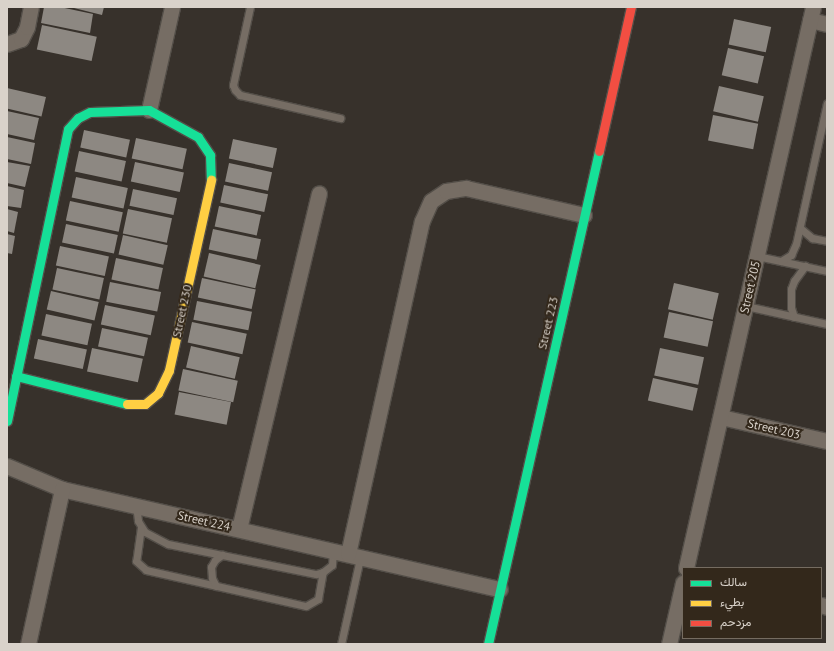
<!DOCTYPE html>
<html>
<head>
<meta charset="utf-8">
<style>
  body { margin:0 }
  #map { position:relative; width:834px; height:651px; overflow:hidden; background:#37312b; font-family:"PT Sans",Vazirmatn,sans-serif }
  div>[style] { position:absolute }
  .building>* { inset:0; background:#8d8882; transform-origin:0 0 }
  .roads { filter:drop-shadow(1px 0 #534e48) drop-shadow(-1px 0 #534e48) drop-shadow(0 1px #534e48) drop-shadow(0 -1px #534e48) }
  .lane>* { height:7px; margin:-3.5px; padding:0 3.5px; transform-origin:3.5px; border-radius:3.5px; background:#766d64 }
  .street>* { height:15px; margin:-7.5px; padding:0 7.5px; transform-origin:7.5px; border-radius:7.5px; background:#766d64 }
  .fast>* { height:9px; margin:-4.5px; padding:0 4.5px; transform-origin:4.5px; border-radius:4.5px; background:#16e098 }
  .slow>* { height:9px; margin:-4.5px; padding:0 4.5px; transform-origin:4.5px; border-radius:4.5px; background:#ffcf43 }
  .jam>* { height:9px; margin:-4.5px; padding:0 4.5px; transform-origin:4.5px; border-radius:4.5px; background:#f24e42 }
  span { translate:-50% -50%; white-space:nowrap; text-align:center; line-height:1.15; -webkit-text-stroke:4px #33281b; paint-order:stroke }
  .street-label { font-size:12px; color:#d9d2ca }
  .frame { position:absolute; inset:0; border:8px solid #d9d2ca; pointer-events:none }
  .legend { position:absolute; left:682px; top:567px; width:140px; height:72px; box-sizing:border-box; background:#33281b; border:1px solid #756c61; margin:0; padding:5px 7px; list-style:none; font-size:12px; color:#d9d2ca }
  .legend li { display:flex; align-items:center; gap:8px; height:20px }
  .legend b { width:20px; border:1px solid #756c61 }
</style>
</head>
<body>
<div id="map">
  <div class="building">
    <i style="clip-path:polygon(44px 7px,60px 7px,93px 14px,90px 33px,41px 23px)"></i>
    <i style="clip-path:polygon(70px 7px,104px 7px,102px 15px)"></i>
    <i style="left:734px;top:19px;width:38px;height:26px;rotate:12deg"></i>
    <i style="left:42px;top:25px;width:56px;height:25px;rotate:12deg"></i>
    <i style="left:728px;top:48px;width:37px;height:28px;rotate:13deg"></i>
    <i style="left:719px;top:86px;width:46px;height:26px;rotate:13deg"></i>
    <i style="left:7px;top:88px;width:40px;height:20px;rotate:13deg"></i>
    <i style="clip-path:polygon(7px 111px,39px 118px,34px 140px,7px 134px)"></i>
    <i style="left:713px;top:115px;width:46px;height:26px;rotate:11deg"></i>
    <i style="left:84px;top:130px;width:47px;height:18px;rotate:12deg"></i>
    <i style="clip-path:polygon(7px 137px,35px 143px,31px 164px,7px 159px)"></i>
    <i style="left:136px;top:138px;width:52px;height:21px;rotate:12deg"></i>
    <i style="left:233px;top:139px;width:45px;height:20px;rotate:12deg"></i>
    <i style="left:79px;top:151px;width:48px;height:21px;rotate:12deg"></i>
    <i style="clip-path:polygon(7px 162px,30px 166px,25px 187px,7px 183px)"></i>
    <i style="left:135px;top:162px;width:50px;height:20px;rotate:12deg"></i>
    <i style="left:229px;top:163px;width:44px;height:19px;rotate:12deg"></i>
    <i style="left:76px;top:177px;width:53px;height:21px;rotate:12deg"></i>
    <i style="left:224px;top:185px;width:45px;height:18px;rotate:12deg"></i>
    <i style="clip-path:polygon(7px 186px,24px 190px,21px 208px,7px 206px)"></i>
    <i style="left:133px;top:189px;width:45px;height:17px;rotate:12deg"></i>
    <i style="left:70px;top:201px;width:54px;height:20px;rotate:12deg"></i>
    <i style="left:219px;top:206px;width:43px;height:21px;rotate:12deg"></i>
    <i style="clip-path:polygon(7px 209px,18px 212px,14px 233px,7px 231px)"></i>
    <i style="left:128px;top:209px;width:45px;height:25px;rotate:12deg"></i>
    <i style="left:66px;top:224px;width:53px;height:19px;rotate:12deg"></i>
    <i style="left:213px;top:229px;width:49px;height:21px;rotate:12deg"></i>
    <i style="clip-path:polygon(7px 234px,15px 236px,12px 254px,7px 253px)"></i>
    <i style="left:123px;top:235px;width:46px;height:20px;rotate:13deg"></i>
    <i style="left:60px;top:246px;width:50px;height:20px;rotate:12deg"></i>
    <i style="left:209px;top:253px;width:53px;height:24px;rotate:13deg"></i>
    <i style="left:116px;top:258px;width:48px;height:22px;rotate:12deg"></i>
    <i style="left:57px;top:268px;width:48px;height:22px;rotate:12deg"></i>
    <i style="left:202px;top:278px;width:55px;height:20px;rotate:12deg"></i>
    <i style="left:110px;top:282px;width:52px;height:20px;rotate:11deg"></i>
    <i style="left:674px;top:283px;width:46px;height:27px;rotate:13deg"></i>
    <i style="left:51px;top:291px;width:49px;height:19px;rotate:13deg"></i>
    <i style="left:197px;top:301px;width:56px;height:19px;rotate:11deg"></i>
    <i style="left:105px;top:305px;width:51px;height:20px;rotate:12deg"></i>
    <i style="left:669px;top:312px;width:45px;height:26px;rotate:12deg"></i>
    <i style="left:46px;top:314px;width:47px;height:22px;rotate:12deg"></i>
    <i style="left:192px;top:322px;width:56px;height:21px;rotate:12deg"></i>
    <i style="left:102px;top:328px;width:47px;height:19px;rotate:12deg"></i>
    <i style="left:38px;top:339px;width:50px;height:20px;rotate:12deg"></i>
    <i style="left:191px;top:346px;width:50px;height:22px;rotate:13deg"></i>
    <i style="left:92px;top:348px;width:52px;height:24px;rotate:12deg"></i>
    <i style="left:660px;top:348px;width:45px;height:28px;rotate:12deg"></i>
    <i style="left:183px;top:369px;width:56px;height:22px;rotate:12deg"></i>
    <i style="left:653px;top:378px;width:46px;height:23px;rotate:13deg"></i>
    <i style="left:179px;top:392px;width:53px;height:23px;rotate:11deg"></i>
  </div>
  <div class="roads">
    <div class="lane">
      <i style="left:250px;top:7px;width:80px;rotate:102.3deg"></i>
      <i style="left:233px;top:85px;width:5px;rotate:68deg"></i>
      <i style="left:235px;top:90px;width:7px;rotate:45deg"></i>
      <i style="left:240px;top:95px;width:103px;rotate:13deg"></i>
      <i style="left:800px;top:228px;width:16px;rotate:40deg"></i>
      <i style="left:812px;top:238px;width:15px;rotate:11deg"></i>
      <i style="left:757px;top:256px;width:72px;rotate:12.1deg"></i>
      <i style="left:781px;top:261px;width:12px;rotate:-31deg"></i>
      <i style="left:791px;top:255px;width:12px;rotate:-66deg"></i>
      <i style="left:796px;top:244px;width:144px;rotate:-77.6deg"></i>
      <i style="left:746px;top:306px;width:83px;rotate:12.5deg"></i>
      <i style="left:794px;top:317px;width:9px;rotate:-108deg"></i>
      <i style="left:791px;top:308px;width:19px;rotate:-90deg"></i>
      <i style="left:791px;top:289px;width:9px;rotate:-69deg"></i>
      <i style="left:794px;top:281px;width:19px;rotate:-54deg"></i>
      <i style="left:136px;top:506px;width:15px;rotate:82deg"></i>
      <i style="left:138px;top:521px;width:13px;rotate:58deg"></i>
      <i style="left:145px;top:532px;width:26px;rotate:28deg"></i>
      <i style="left:168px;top:544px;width:151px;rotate:11.5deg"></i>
      <i style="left:316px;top:574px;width:7px;rotate:-16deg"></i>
      <i style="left:323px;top:572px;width:11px;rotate:-38deg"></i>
      <i style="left:332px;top:565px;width:14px;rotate:-86deg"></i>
      <i style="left:141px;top:527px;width:34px;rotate:98deg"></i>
      <i style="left:136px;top:561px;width:13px;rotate:42deg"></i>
      <i style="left:146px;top:570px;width:164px;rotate:12.7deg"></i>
      <i style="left:306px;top:606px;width:14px;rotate:-30deg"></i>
      <i style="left:318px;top:599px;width:27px;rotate:-80deg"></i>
      <i style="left:216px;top:586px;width:9px;rotate:-117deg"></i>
      <i style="left:212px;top:578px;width:11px;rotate:-95deg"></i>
      <i style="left:211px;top:567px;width:8px;rotate:-60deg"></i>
      <i style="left:215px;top:560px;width:9px;rotate:-36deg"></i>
      <i style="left:341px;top:644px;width:88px;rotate:-77.5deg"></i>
    </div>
    <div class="street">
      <i style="left:810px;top:20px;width:17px;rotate:13deg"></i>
      <i style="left:7px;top:44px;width:15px;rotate:-20deg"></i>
      <i style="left:21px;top:39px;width:13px;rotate:-63deg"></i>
      <i style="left:27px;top:27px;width:20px;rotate:-79deg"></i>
      <i style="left:149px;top:110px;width:106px;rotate:-77.4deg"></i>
      <i style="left:721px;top:417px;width:109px;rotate:12.8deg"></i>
      <i style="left:7px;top:466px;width:60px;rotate:22.7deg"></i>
      <i style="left:62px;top:489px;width:449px;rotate:12.9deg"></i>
      <i style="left:239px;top:529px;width:345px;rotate:-76.6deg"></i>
      <i style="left:348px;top:554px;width:341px;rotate:-77.5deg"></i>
      <i style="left:422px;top:221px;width:22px;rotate:-66deg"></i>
      <i style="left:431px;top:201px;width:18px;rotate:-34deg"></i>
      <i style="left:446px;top:191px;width:20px;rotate:-9deg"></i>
      <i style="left:466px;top:188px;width:121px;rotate:12.9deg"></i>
      <i style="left:686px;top:568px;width:575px;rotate:-77.24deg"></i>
      <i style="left:821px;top:605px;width:6px;rotate:18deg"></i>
      <i style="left:28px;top:644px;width:159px;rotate:-77.6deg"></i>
      <i style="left:669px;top:644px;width:63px;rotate:-77.1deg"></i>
    </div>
    <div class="fast">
      <i style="left:16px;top:376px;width:114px;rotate:14.2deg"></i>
      <i style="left:7px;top:421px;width:298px;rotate:-78.2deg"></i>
      <i style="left:68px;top:129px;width:15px;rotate:-48deg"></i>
      <i style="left:78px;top:118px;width:13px;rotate:-27deg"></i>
      <i style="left:90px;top:112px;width:59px;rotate:-1.9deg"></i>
      <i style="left:149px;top:110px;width:56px;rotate:28.9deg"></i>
      <i style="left:198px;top:137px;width:22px;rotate:56deg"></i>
      <i style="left:210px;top:155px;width:25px;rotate:88deg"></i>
      <i style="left:488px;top:644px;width:505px;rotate:-77.31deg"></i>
    </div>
    <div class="slow">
      <i style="left:127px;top:404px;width:18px"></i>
      <i style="left:145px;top:404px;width:17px;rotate:-40deg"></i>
      <i style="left:158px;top:393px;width:25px;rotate:-64deg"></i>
      <i style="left:169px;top:370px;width:195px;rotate:-77.5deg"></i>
    </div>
    <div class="jam">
      <i style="left:599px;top:151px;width:148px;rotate:-77.5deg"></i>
    </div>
  </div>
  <div class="street-label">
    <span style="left:750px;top:287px;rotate:-77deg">Street 205</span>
    <span style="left:182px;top:311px;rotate:-78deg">Street 230</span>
    <span style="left:548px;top:323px;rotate:-77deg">Street 223</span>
    <span style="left:774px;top:429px;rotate:13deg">Street 203</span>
    <span style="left:204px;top:521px;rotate:13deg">Street 224</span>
  </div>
  <div class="frame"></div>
  <ul class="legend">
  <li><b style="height:5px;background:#16e098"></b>سالك</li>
  <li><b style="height:5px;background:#ffcf43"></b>بطيء</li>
  <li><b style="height:5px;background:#f24e42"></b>مزدحم</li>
  </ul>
</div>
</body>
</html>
